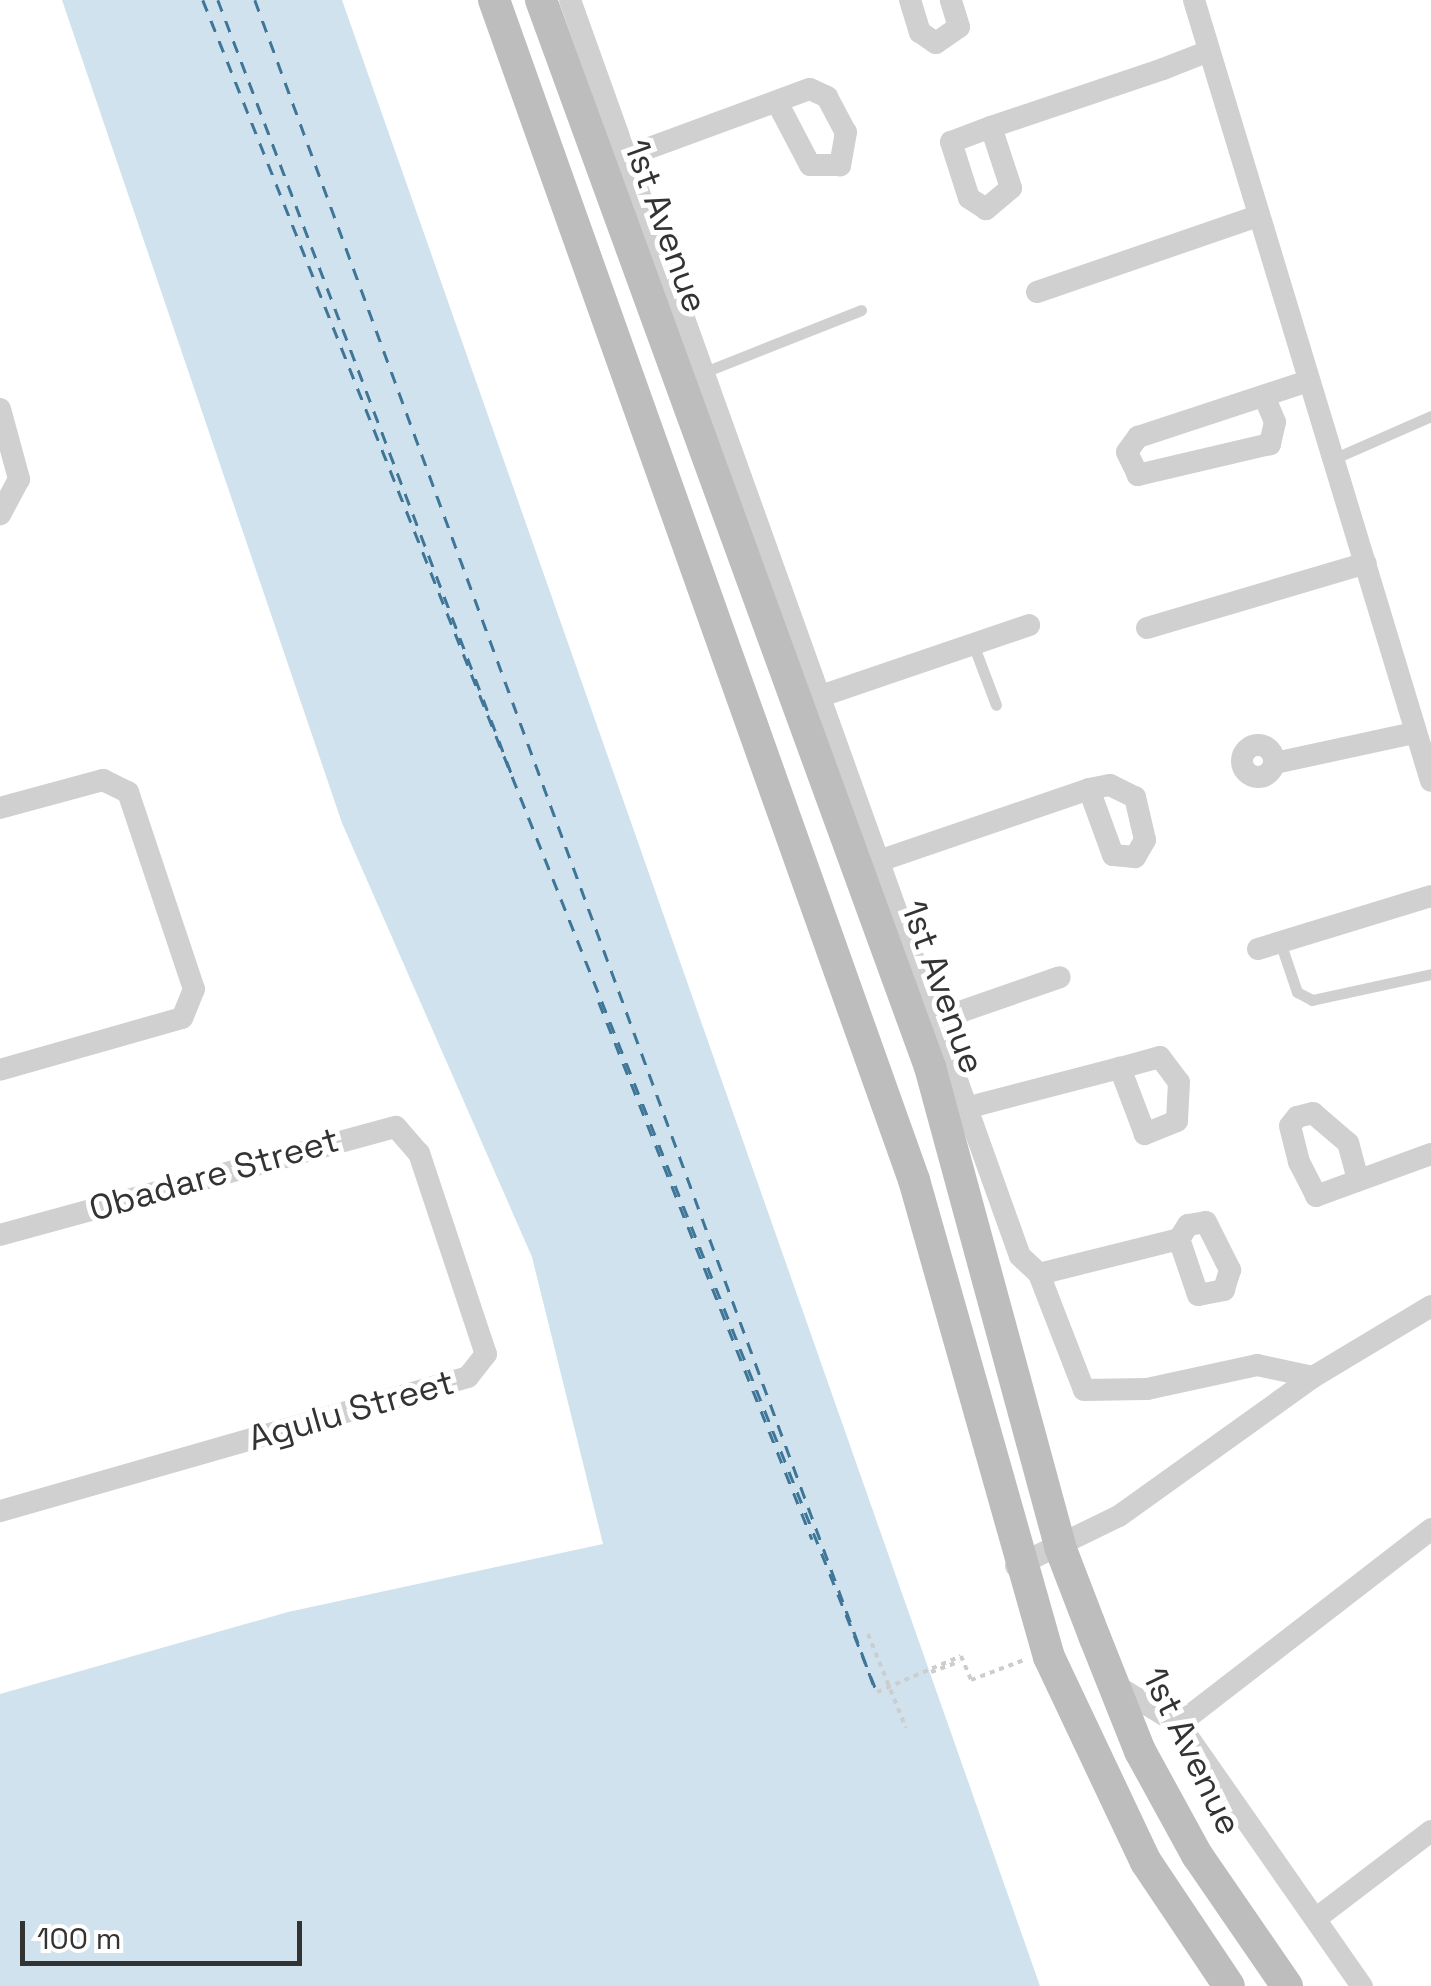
<!DOCTYPE html>
<html>
<head>
<meta charset="utf-8">
<style>
  body { margin:0 }
  #map { position:relative; width:1431px; height:1986px; overflow:hidden; background:#fff; font-family:"Space Grotesk",sans-serif }
  div>[style] { position:absolute }
  .water>* { inset:0; background:#cfe2ee }
  .ferry>* { height:2.5px; margin-top:-1.25px; transform-origin:0; background:repeating-linear-gradient(90deg,#3f7597 0 12px,transparent 0 22px) }
  .path>* { height:4px; margin-top:-2px; transform-origin:0; background:repeating-linear-gradient(90deg,#cdcdcd 0 5px,transparent 0 10px) }
  .service>* { height:11px; margin:-5.5px; padding:0 5.5px; transform-origin:5.5px; border-radius:5.5px; background:#d0d0d0 }
  .minor>* { height:22px; margin:-11px; padding:0 11px; transform-origin:11px; border-radius:11px; background:#d0d0d0 }
  .minor>.ring { margin:-11px; padding:0; box-sizing:content-box; background:none; border:22px solid #d0d0d0; border-radius:50% }
  .secondary>* { height:32px; margin:-16px; padding:0 16px; transform-origin:16px; border-radius:16px; background:#bdbdbd }
  span { translate:-50% -50%; white-space:nowrap; text-align:center; line-height:1.15; -webkit-text-stroke:10px #fff; paint-order:stroke }
  .street-label { font-size:35px; color:#333 }
  .scale { position:absolute; left:20px; top:1921px; width:282px; height:45px; box-sizing:border-box; border:5px solid #333; border-top:0; padding-left:12px; font-size:30px; line-height:35px; white-space:nowrap; color:#333; -webkit-text-stroke:8px #fff; paint-order:stroke }
</style>
</head>
<body>
<div id="map">
  <div class="water">
    <i style="clip-path:polygon(62px 0,342px 0,1040px 1986px,0 1986px,0 1694px,288px 1612px,603px 1544px,532px 1257px,342px 823px)"></i>
  </div>
  <div class="ferry">
    <i style="left:203px;top:0;width:1821px;rotate:68.28deg"></i>
    <i style="left:218px;top:0;width:834px;rotate:69.22deg"></i>
    <i style="left:255px;top:0;width:1796px;rotate:69.84deg"></i>
    <i style="left:599px;top:1002px;width:578px;rotate:68.36deg"></i>
  </div>
  <div class="path">
    <i style="left:868px;top:1634px;width:101px;rotate:68deg"></i>
    <i style="left:931px;top:1672px;width:30px;rotate:-20deg"></i>
    <i style="left:877px;top:1692px;width:91px;rotate:-23.2deg"></i>
    <i style="left:961px;top:1656px;width:26px;rotate:67deg"></i>
    <i style="left:971px;top:1680px;width:57px;rotate:-20.7deg"></i>
  </div>
  <div class="service">
    <i style="left:702px;top:373px;width:171px;rotate:-21.6deg"></i>
    <i style="left:1333px;top:459px;width:107px;rotate:-23.7deg"></i>
    <i style="left:973px;top:644px;width:65px;rotate:69.3deg"></i>
    <i style="left:1280px;top:942px;width:53px;rotate:71.2deg"></i>
    <i style="left:1297px;top:992px;width:17px;rotate:28deg"></i>
    <i style="left:1312px;top:1000px;width:122px;rotate:-12.3deg"></i>
  </div>
  <div class="minor">
    <i style="left:570px;top:0;width:1334px;rotate:70.29deg"></i>
    <i style="left:1020px;top:1256px;width:26px;rotate:43deg"></i>
    <i style="left:1039px;top:1274px;width:144px;rotate:-14deg"></i>
    <i style="left:1179px;top:1239px;width:17px;rotate:-57deg"></i>
    <i style="left:1188px;top:1225px;width:18px;rotate:-9deg"></i>
    <i style="left:1206px;top:1222px;width:54px;rotate:63.4deg"></i>
    <i style="left:1230px;top:1270px;width:21px;rotate:107deg"></i>
    <i style="left:1224px;top:1290px;width:26px;rotate:169deg"></i>
    <i style="left:1198px;top:1295px;width:59px;rotate:-108.7deg"></i>
    <i style="left:910px;top:0;width:34px;rotate:73deg"></i>
    <i style="left:920px;top:32px;width:19px;rotate:35deg"></i>
    <i style="left:936px;top:43px;width:28px;rotate:-35deg"></i>
    <i style="left:959px;top:27px;width:28px;rotate:-107deg"></i>
    <i style="left:1194px;top:0;width:816px;rotate:73.12deg"></i>
    <i style="left:991px;top:127px;width:64px;rotate:71.8deg"></i>
    <i style="left:1011px;top:188px;width:33px;rotate:140deg"></i>
    <i style="left:986px;top:209px;width:20px;rotate:-147deg"></i>
    <i style="left:969px;top:198px;width:59px;rotate:-107.8deg"></i>
    <i style="left:951px;top:142px;width:43px;rotate:-20.6deg"></i>
    <i style="left:991px;top:127px;width:182px;rotate:-18.6deg"></i>
    <i style="left:1163px;top:69px;width:49px;rotate:-21.4deg"></i>
    <i style="left:622px;top:158px;width:200px;rotate:-20.2deg"></i>
    <i style="left:810px;top:89px;width:19px;rotate:25deg"></i>
    <i style="left:827px;top:97px;width:40px;rotate:62deg"></i>
    <i style="left:846px;top:132px;width:34px;rotate:100deg"></i>
    <i style="left:840px;top:165px;width:30px;rotate:180deg"></i>
    <i style="left:810px;top:165px;width:69px;rotate:-117.7deg"></i>
    <i style="left:1037px;top:292px;width:234px;rotate:-19deg"></i>
    <i style="left:1264px;top:396px;width:28px;rotate:67deg"></i>
    <i style="left:1275px;top:422px;width:23px;rotate:103deg"></i>
    <i style="left:1270px;top:444px;width:136px;rotate:166.8deg"></i>
    <i style="left:1138px;top:475px;width:25px;rotate:-116deg"></i>
    <i style="left:1127px;top:452px;width:19px;rotate:-54deg"></i>
    <i style="left:1138px;top:437px;width:176px;rotate:-18.2deg"></i>
    <i style="left:0;top:409px;width:73px;rotate:74.8deg"></i>
    <i style="left:19px;top:479px;width:40px;rotate:118deg"></i>
    <i style="left:1147px;top:628px;width:228px;rotate:-16.5deg"></i>
    <i style="left:818px;top:697px;width:223px;rotate:-18.8deg"></i>
    <i class="ring" style="left:1242px;top:745px;width:10px;height:10px"></i>
    <i style="left:1275px;top:763px;width:142px;rotate:-12.2deg"></i>
    <i style="left:0;top:808px;width:107px;rotate:-15.2deg"></i>
    <i style="left:103px;top:780px;width:28px;rotate:26deg"></i>
    <i style="left:128px;top:792px;width:208px;rotate:71.5deg"></i>
    <i style="left:194px;top:989px;width:31px;rotate:112deg"></i>
    <i style="left:182px;top:1018px;width:189px;rotate:164.1deg"></i>
    <i style="left:876px;top:862px;width:225px;rotate:-18.9deg"></i>
    <i style="left:1089px;top:789px;width:21px;rotate:-11deg"></i>
    <i style="left:1110px;top:785px;width:28px;rotate:26deg"></i>
    <i style="left:1135px;top:797px;width:44px;rotate:76.9deg"></i>
    <i style="left:1145px;top:840px;width:20px;rotate:120deg"></i>
    <i style="left:1135px;top:857px;width:22px;rotate:-175deg"></i>
    <i style="left:1113px;top:855px;width:70px;rotate:-110deg"></i>
    <i style="left:1258px;top:949px;width:181px;rotate:-17deg"></i>
    <i style="left:934px;top:1021px;width:133px;rotate:-19.2deg"></i>
    <i style="left:966px;top:1108px;width:159px;rotate:-14.6deg"></i>
    <i style="left:1120px;top:1068px;width:41px;rotate:-15.4deg"></i>
    <i style="left:1160px;top:1057px;width:31px;rotate:53deg"></i>
    <i style="left:1179px;top:1082px;width:39px;rotate:93deg"></i>
    <i style="left:1177px;top:1121px;width:35px;rotate:158deg"></i>
    <i style="left:1145px;top:1134px;width:71px;rotate:-110.7deg"></i>
    <i style="left:1357px;top:1176px;width:34px;rotate:-105deg"></i>
    <i style="left:1348px;top:1143px;width:46px;rotate:-139.4deg"></i>
    <i style="left:1313px;top:1113px;width:16px;rotate:166deg"></i>
    <i style="left:1297px;top:1117px;width:11px;rotate:128deg"></i>
    <i style="left:1290px;top:1126px;width:37px;rotate:76deg"></i>
    <i style="left:1299px;top:1162px;width:38px;rotate:63deg"></i>
    <i style="left:1316px;top:1196px;width:122px;rotate:-20.1deg"></i>
    <i style="left:0;top:1235px;width:410px;rotate:-15.3deg"></i>
    <i style="left:396px;top:1127px;width:35px;rotate:49deg"></i>
    <i style="left:419px;top:1153px;width:212px;rotate:71.6deg"></i>
    <i style="left:486px;top:1354px;width:29px;rotate:128deg"></i>
    <i style="left:468px;top:1377px;width:487px;rotate:164deg"></i>
    <i style="left:1039px;top:1274px;width:124px;rotate:68.8deg"></i>
    <i style="left:1084px;top:1390px;width:63px;rotate:-0.9deg"></i>
    <i style="left:1147px;top:1389px;width:113px;rotate:-12.3deg"></i>
    <i style="left:1257px;top:1365px;width:57px;rotate:12.1deg"></i>
    <i style="left:1016px;top:1566px;width:114px;rotate:-25.9deg"></i>
    <i style="left:1119px;top:1516px;width:239px;rotate:-35.6deg"></i>
    <i style="left:1313px;top:1377px;width:138px;rotate:-31deg"></i>
    <i style="left:1118px;top:1687px;width:71px;rotate:31.2deg"></i>
    <i style="left:1179px;top:1724px;width:320px;rotate:55.1deg"></i>
    <i style="left:1179px;top:1724px;width:319px;rotate:-37.7deg"></i>
    <i style="left:1318px;top:1917px;width:142px;rotate:-37.3deg"></i>
  </div>
  <div class="secondary">
    <i style="left:494px;top:0;width:1253px;rotate:70.41deg"></i>
    <i style="left:914px;top:1180px;width:496px;rotate:74.2deg"></i>
    <i style="left:1049px;top:1657px;width:227px;rotate:64.7deg"></i>
    <i style="left:1146px;top:1862px;width:149px;rotate:56.2deg"></i>
    <i style="left:541px;top:0;width:1136px;rotate:69.97deg"></i>
    <i style="left:930px;top:1067px;width:497px;rotate:74.8deg"></i>
    <i style="left:1060px;top:1547px;width:97px;rotate:69deg"></i>
    <i style="left:1095px;top:1638px;width:122px;rotate:68.3deg"></i>
    <i style="left:1140px;top:1751px;width:119px;rotate:61.3deg"></i>
    <i style="left:1197px;top:1855px;width:159px;rotate:55.5deg"></i>
  </div>
  <div class="street-label">
    <span style="left:666px;top:226px;rotate:70deg">1st Avenue</span>
    <span style="left:943px;top:987px;rotate:70deg">1st Avenue</span>
    <span style="left:214px;top:1174px;rotate:-16deg">Obadare Street</span>
    <span style="left:351px;top:1410px;rotate:-16deg">Agulu Street</span>
    <span style="left:1192px;top:1751px;rotate:64deg">1st Avenue</span>
  </div>
  <div class="scale">100 m</div>
</div>
</body>
</html>
